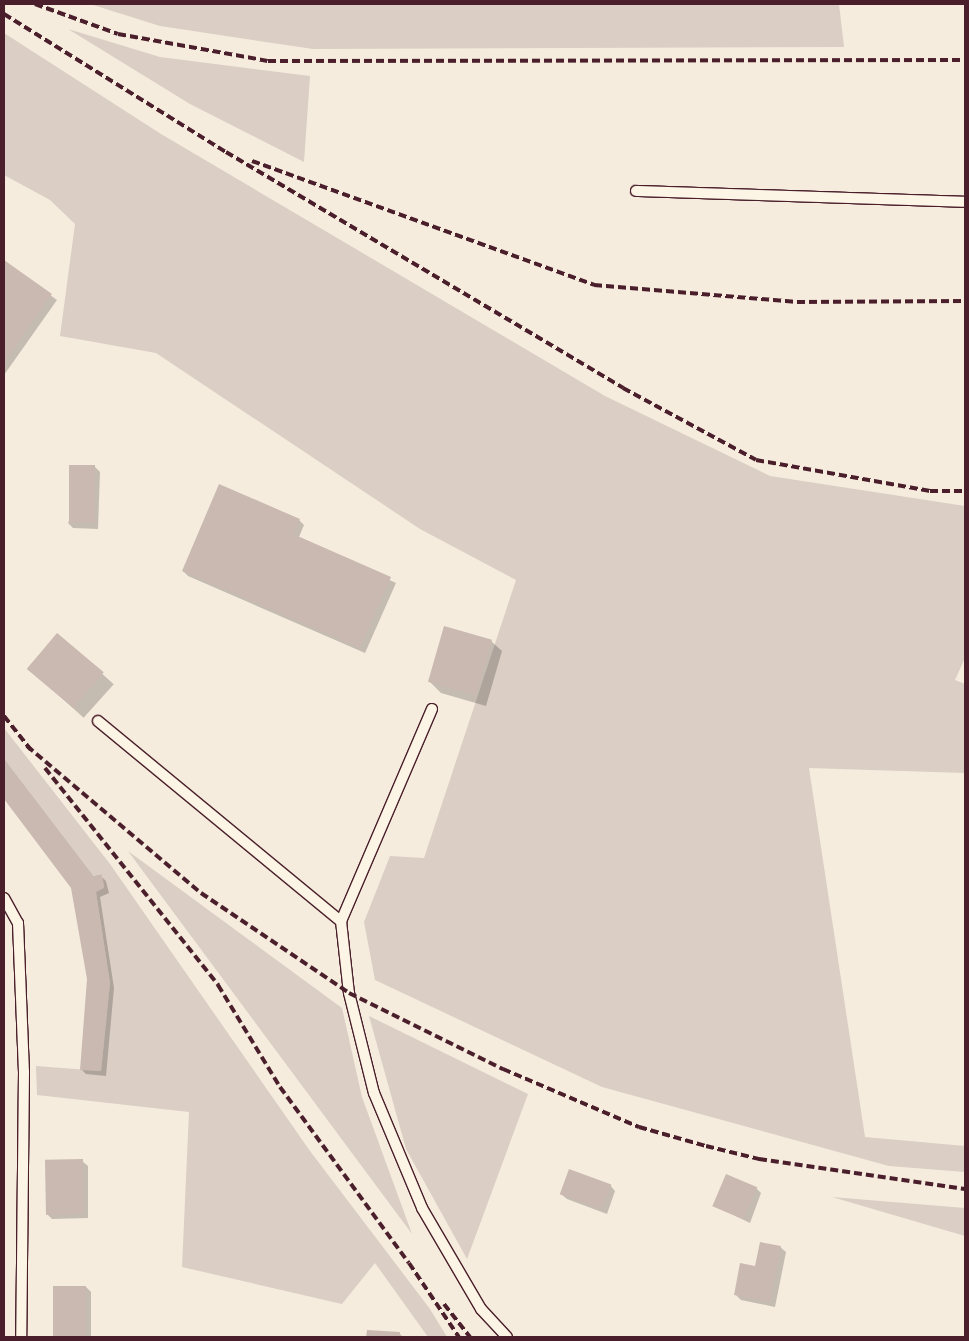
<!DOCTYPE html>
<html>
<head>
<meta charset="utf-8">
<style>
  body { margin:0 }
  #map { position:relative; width:969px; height:1341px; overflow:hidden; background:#f5ecde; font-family:"Shantell Sans",sans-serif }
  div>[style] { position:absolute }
  .green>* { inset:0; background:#dbcec4 }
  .shadow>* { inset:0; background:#0003; transform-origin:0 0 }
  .building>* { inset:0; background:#cab9b1; transform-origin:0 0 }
  .roads { filter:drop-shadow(1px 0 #4a1f2b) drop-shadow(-1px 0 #4a1f2b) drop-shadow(0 1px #4a1f2b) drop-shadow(0 -1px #4a1f2b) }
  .lane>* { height:10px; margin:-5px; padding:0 5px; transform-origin:5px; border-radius:5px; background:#fcf5e5 }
  .rail>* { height:4px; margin-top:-2px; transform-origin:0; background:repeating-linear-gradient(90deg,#4a1f2b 0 8px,transparent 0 12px) }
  span { translate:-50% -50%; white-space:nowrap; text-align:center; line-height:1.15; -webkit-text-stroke:4px #fcf5e5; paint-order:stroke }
  .frame { position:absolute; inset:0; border:5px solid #4a1f2b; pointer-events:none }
</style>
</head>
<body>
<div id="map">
  <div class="green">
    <i style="clip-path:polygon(90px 4px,839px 4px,844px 47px,313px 49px,160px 26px)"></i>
    <i style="clip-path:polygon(68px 29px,160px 57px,310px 76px,304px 162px,190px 104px)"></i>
    <i style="clip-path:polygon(4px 33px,161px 134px,605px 396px,770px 476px,965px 506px,965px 658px,955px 680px,965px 684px,965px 773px,809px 768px,865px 1137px,965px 1146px,965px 1172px,889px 1166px,602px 1087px,375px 980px,364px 922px,390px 856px,424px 858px,516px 580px,420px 529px,156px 353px,60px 336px,75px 224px,50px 200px,4px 175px)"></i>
    <i style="clip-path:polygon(4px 728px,110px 864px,310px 1151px,430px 1309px,447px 1337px,428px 1337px,375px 1263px,342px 1304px,182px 1267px,189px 1112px,37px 1095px,36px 1066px,101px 1071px,110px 983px,96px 892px,104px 887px,102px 874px,93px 876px,4px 759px)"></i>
    <i style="clip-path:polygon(128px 851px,342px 1008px,362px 1097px,412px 1234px)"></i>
    <i style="clip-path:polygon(369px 1016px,528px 1094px,467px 1259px,406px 1149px)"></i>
    <i style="clip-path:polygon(832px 1197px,965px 1208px,965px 1236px)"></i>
  </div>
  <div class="shadow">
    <i style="clip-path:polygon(4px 262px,57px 300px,4px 375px)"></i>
    <i style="clip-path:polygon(95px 467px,100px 472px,98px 529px,73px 528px,68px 523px)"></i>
    <i style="clip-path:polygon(299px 520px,304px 525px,299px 537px,396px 583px,365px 653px,188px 576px,183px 571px)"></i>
    <i style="left:58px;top:634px;width:75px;height:45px;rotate:42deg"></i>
    <i style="clip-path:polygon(491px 641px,502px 651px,486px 706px,441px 693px,430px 682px)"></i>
    <i style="clip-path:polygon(4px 759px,94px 877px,101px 876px,106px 881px,109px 893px,100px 897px,114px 988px,106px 1076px,86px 1074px,81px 1069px,88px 979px,72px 887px,4px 797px)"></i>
    <i style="clip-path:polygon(82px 1161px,88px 1166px,88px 1218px,52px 1219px,47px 1214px)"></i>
    <i style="clip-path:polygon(610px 1185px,615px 1191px,607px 1214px,567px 1199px,561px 1194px)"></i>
    <i style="clip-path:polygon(756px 1188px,761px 1193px,750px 1223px,715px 1206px)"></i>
    <i style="clip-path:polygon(780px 1247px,786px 1252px,775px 1307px,741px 1300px,736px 1295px,756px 1267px)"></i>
    <i style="clip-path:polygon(54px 1287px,86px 1287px,91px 1292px,91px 1337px,55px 1337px)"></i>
    <i style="clip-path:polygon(368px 1331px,399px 1333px,403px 1337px,368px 1337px)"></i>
  </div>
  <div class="building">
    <i style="clip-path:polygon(4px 260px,52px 294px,4px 363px)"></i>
    <i style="left:69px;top:465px;width:26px;height:58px"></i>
    <i style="clip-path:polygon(219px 484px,300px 519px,293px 534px,391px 577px,360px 648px,182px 571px)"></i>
    <i style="left:444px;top:626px;width:50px;height:58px;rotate:16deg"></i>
    <i style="left:57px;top:633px;width:61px;height:47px;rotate:40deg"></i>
    <i style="clip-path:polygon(4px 759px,93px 876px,102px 874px,104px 888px,96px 892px,110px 983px,101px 1071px,80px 1070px,87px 979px,71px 888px,4px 799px)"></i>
    <i style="left:83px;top:1159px;width:55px;height:38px;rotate:89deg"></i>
    <i style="left:569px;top:1169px;width:45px;height:27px;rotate:20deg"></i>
    <i style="left:726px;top:1174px;width:34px;height:35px;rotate:23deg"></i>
    <i style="clip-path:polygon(760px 1242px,781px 1246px,770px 1302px,734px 1295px,740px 1263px,755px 1266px)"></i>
    <i style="left:53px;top:1286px;width:33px;height:51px"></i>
    <i style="clip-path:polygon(367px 1330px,400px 1332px,399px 1337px,366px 1337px)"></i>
  </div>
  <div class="roads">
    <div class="lane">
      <i style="left:636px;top:191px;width:329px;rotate:1.9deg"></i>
      <i style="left:432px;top:709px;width:231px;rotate:113.2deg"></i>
      <i style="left:341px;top:921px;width:72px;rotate:83.7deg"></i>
      <i style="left:349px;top:993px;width:103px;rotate:76deg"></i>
      <i style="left:374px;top:1093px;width:125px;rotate:67.3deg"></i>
      <i style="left:422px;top:1208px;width:117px;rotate:59.7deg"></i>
      <i style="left:481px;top:1309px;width:38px;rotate:47deg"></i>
      <i style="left:98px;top:721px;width:315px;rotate:39.5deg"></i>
      <i style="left:4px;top:898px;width:29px;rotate:61deg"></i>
      <i style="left:18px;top:923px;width:149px;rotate:87.7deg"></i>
      <i style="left:24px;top:1072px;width:265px;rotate:90.6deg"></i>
    </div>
  </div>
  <div class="rail">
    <i style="left:35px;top:4px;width:88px;rotate:19.9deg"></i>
    <i style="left:118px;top:34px;width:152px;rotate:10.2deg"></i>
    <i style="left:268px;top:61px;width:697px;rotate:-0.08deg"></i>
    <i style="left:4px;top:14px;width:261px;rotate:31.9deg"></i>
    <i style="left:226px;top:152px;width:462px;rotate:30.7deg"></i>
    <i style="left:623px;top:388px;width:151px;rotate:28.4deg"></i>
    <i style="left:756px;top:460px;width:177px;rotate:10.1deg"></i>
    <i style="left:930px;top:491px;width:35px"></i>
    <i style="left:252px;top:161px;width:364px;rotate:19.9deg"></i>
    <i style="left:594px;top:285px;width:204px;rotate:4.8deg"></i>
    <i style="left:797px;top:302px;width:168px;rotate:-0.3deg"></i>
    <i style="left:4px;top:716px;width:43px;rotate:51.5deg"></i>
    <i style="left:27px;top:746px;width:228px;rotate:40.2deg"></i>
    <i style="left:201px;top:893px;width:179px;rotate:34deg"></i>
    <i style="left:349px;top:993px;width:172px;rotate:26.3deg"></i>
    <i style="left:503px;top:1069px;width:148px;rotate:23.1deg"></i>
    <i style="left:639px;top:1127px;width:70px;rotate:15.8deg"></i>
    <i style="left:706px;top:1146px;width:55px;rotate:13.8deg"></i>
    <i style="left:759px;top:1159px;width:208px;rotate:8.3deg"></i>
    <i style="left:45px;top:768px;width:278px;rotate:51.4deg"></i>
    <i style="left:218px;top:985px;width:119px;rotate:58.7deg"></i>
    <i style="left:280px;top:1087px;width:218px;rotate:53.8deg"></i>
    <i style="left:409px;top:1263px;width:89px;rotate:56deg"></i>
    <i style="left:444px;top:1304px;width:42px;rotate:51.8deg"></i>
  </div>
  <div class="frame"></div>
</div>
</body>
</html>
